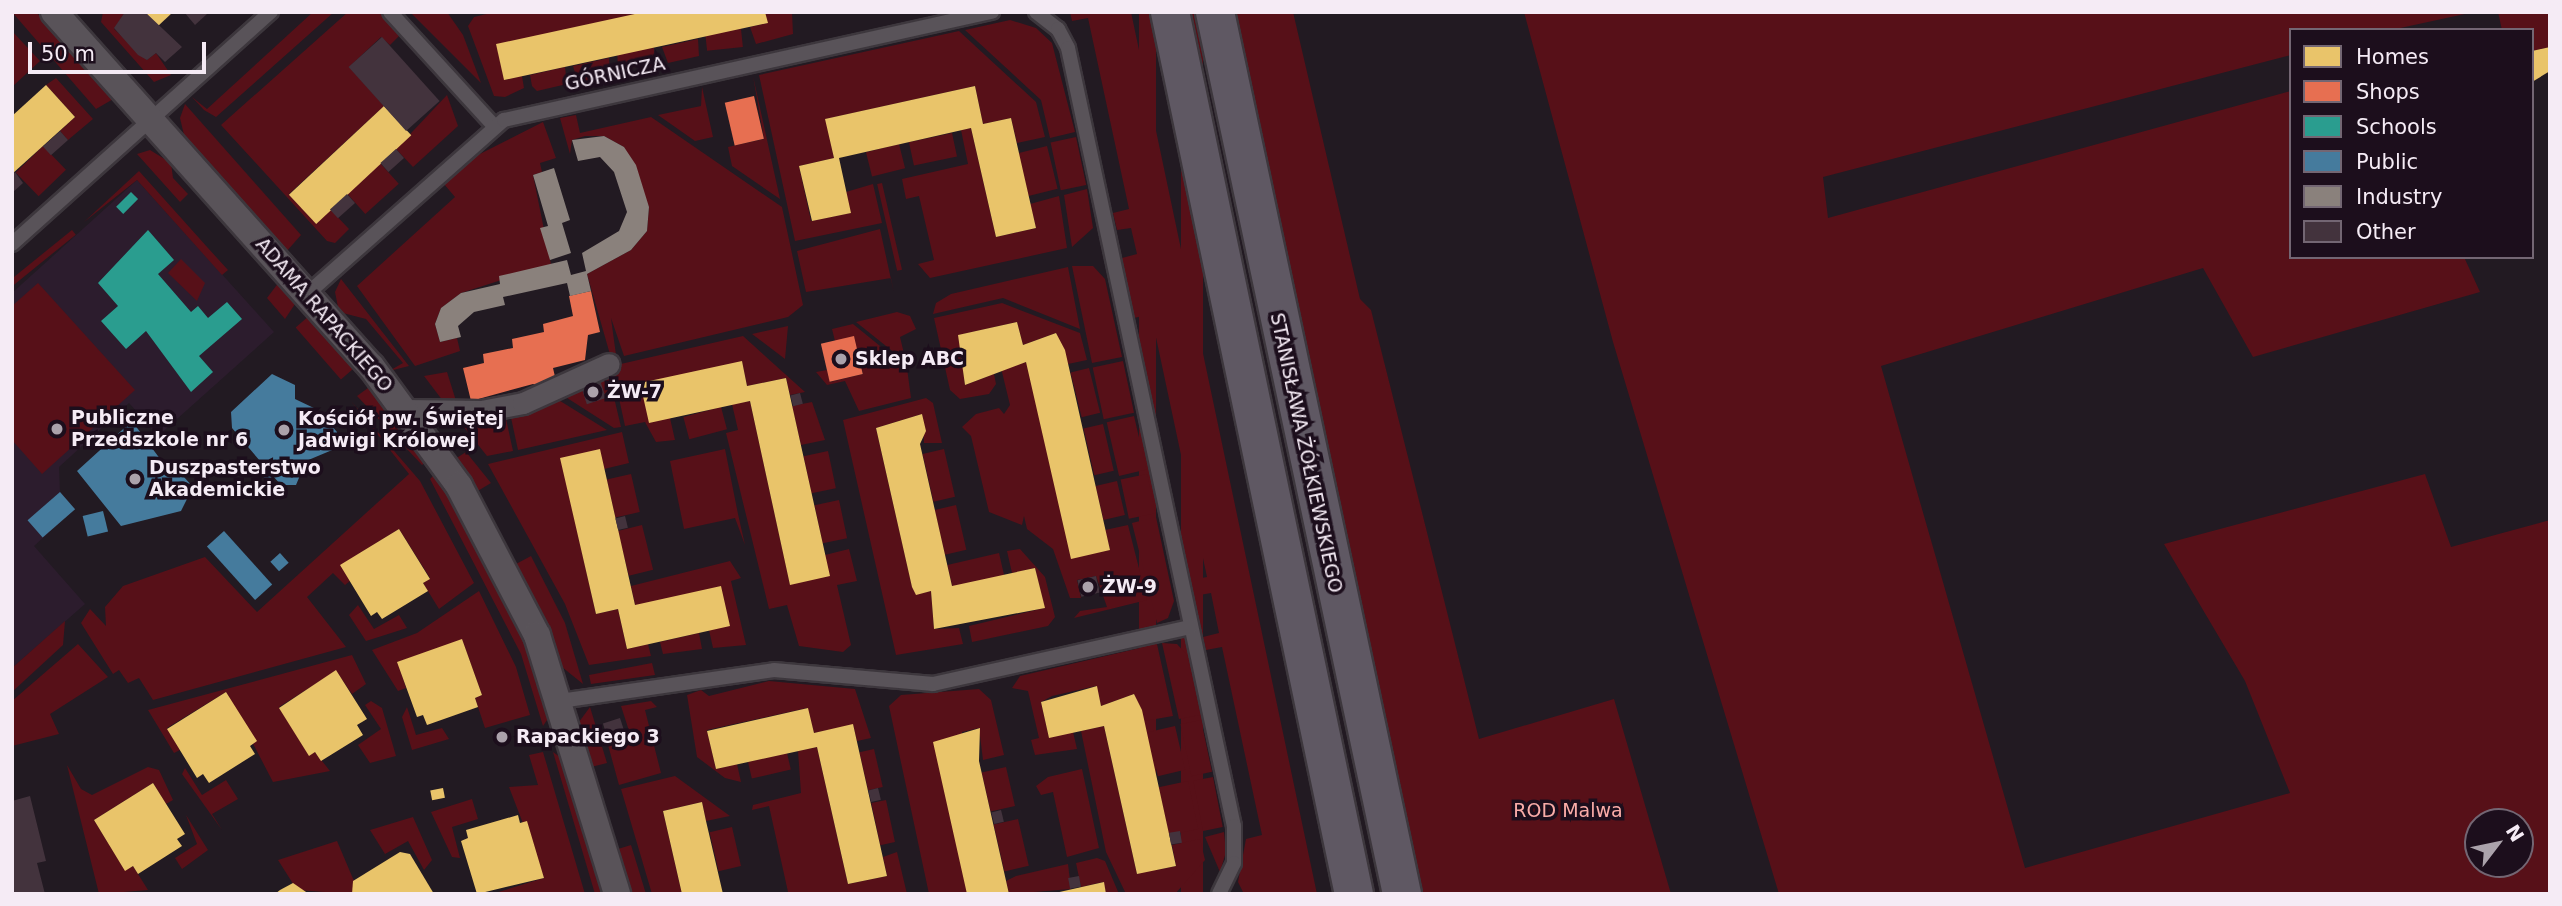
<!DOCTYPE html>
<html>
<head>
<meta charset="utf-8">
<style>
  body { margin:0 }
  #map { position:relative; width:2562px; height:906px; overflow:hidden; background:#221a22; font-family:"DejaVu Sans",sans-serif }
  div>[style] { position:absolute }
  .built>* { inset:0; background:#2c1c2d }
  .green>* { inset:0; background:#571018; transform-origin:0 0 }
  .homes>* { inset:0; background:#e9c46a; transform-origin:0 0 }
  .shops>* { inset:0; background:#e76f51; transform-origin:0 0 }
  .schools>* { inset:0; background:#2a9d8f; transform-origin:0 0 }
  .public>* { inset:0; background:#457b9d; transform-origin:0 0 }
  .industry>* { inset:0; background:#8a817c }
  .building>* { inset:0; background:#43333d; transform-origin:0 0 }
  .roads { filter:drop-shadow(2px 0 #3d373d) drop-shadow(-2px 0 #3d373d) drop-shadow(0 2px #3d373d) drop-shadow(0 -2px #3d373d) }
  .service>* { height:14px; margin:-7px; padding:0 7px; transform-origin:7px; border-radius:7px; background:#595359 }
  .pedestrian>* { height:21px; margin:-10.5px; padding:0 10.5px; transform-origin:10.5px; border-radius:10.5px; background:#595359 }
  .minor>* { height:26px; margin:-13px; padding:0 13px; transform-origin:13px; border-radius:13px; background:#595359 }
  .primary>* { height:38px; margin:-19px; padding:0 19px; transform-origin:19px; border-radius:19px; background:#5f5863 }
  .dots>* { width:19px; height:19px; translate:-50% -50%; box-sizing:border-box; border:4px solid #1c0e1c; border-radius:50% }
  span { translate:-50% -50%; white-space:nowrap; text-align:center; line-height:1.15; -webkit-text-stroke:7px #1c0e1c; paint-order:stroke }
  .street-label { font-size:19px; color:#f5ebf5 }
  .poi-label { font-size:19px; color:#f5ebf5; font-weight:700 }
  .left { translate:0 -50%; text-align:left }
  .park-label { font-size:19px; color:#faaca8 }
  .frame { position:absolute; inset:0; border:14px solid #f5ebf5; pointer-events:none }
  .legend { position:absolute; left:2289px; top:28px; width:245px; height:231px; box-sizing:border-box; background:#1c0e1c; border:2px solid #736673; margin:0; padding:9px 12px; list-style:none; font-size:21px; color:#f5ebf5 }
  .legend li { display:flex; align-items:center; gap:14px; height:35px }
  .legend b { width:35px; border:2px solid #736673 }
  .north { position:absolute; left:2464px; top:808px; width:70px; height:70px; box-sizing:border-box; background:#1c0e1c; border:2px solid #736673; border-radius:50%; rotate:58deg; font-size:19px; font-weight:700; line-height:28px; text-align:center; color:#f5ebf5 }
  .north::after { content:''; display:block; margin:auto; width:24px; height:32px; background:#aba2ab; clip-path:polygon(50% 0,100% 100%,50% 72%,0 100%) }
  .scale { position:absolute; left:28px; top:42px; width:178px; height:32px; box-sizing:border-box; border:4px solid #f5ebf5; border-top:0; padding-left:9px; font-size:21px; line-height:24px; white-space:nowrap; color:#f5ebf5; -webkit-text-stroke:5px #1c0e1c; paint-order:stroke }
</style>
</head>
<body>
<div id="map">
  <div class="built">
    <i style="clip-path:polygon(137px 180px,274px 332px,158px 436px,129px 403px,59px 467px,60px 492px,75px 509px,34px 546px,85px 604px,12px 668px,12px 293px)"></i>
  </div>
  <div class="green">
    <i style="clip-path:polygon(12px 12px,36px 12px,115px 98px,96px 109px)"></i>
    <i style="clip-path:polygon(103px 12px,125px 12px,114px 29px,147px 60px,156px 53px,171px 75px,154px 82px,101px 22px)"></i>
    <i style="clip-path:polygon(313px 12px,334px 12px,216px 117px,204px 110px,192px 97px,207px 109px)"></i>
    <i style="clip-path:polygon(348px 12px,381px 12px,401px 34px,390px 45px,381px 37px,349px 67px,384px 106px,289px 194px,330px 209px,349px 229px,335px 243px,327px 241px,221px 125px)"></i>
    <i style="clip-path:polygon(410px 12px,447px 12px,463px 35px,481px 83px)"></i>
    <i style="clip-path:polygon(495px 12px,644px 12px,504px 80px,522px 76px,524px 88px,505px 97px,494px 96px,468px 26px,474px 17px)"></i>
    <i style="clip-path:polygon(765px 12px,792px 12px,793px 34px,756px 44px,750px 27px,767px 23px)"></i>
    <i style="clip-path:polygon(1070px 12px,1131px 12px,1317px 894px,1244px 894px,1238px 882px,1246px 839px,1262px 835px,1222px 647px,1206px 650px,1203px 637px,1219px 633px,1211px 593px,1194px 596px,1191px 580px,1207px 577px,1151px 314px,1134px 318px,1122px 258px,1137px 254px,1131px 228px,1117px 230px,1113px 213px,1129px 209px,1088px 18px,1072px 21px)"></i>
    <i style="left:1139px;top:12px;width:17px;height:901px"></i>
    <i style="left:1181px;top:12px;width:22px;height:901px"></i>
    <i style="clip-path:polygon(1230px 12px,1293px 12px,1360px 299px,1371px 310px,1479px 739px,1614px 699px,1671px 894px,1415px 894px)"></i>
    <i style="clip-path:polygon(evenodd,1524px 12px,2474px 12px,2391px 30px,2291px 30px,2291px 55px,1823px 177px,1828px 218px,2291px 91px,2291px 257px,2464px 257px,2480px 292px,2253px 357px,2203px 268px,1881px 366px,2025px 868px,2290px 793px,2245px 681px,2164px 544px,2425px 474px,2451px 547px,2550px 520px,2550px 894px,1779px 894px,1613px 342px,1524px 12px,2478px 822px,2520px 822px,2520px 864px,2478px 864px,2478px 822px)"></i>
    <i style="clip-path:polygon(2498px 12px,2550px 12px,2550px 47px,2532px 51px,2532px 30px,2502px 30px)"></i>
    <i style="clip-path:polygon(1010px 20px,1036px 28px,1052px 43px,1075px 132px,1050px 138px,1041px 100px,965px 30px)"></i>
    <i style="left:741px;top:29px;width:18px;height:36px;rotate:84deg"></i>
    <i style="clip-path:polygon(12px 31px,40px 61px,12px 87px)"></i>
    <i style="clip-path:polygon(959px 31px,1036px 102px,1045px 137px,1017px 143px,1011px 118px,983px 124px,975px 86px,826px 119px,834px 158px,799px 166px,811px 221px,850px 213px,846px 192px,873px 184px,882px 223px,795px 241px,759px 75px)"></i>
    <i style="clip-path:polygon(698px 39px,699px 56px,668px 63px,662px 47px)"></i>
    <i style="left:654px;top:48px;width:18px;height:37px;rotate:87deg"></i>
    <i style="clip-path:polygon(609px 58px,610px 75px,580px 82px,576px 76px,573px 66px)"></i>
    <i style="clip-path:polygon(565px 67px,567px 84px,537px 91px,532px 86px,530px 75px)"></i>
    <i style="clip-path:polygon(753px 76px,780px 199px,732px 166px,728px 147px,764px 139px)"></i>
    <i style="clip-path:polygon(56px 78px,93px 119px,68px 140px,60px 131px,75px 117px,46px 85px)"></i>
    <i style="clip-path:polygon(702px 87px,713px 137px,695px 141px,658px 115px,701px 106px)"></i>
    <i style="clip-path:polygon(447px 95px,458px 126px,413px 167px,396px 149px)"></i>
    <i style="clip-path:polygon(185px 104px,301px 235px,286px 252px,185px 139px,180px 118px)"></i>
    <i style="clip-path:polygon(576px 115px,580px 133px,651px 117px,782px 207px,803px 305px,788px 317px,624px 356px,611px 318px,616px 355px,611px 358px,587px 274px,631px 250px,647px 231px,649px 207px,624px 147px,604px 136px,585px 136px,572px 140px,570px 154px,560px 118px)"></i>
    <i style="clip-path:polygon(543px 122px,556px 158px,540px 163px,542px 172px,533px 175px,551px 264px,461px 293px,441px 308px,435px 324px,440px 342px,457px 338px,460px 351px,415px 366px,357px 286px,455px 197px,444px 184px,472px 158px)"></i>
    <i style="clip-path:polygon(971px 128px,996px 237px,1036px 228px,1030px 204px,1059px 196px,1067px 248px,930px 278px,918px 264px,934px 260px,919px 196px,906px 199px,902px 179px,968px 164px,961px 130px)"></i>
    <i style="left:952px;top:133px;width:24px;height:44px;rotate:78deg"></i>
    <i style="left:1076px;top:137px;width:49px;height:26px;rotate:78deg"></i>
    <i style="left:899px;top:144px;width:25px;height:34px;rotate:76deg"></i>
    <i style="left:43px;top:146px;width:33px;height:38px;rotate:46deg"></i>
    <i style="left:1047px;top:146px;width:44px;height:30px;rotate:76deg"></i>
    <i style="clip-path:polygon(150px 150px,171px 163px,173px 178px,188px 194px,180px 202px,137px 154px)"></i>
    <i style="left:380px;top:163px;width:28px;height:45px;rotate:48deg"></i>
    <i style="clip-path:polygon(139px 171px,208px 248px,228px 270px,222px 275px,137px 180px,84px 222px)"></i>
    <i style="left:882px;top:183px;width:89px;height:5px;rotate:77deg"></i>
    <i style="clip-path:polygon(1087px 189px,1093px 228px,1072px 247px,1064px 195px)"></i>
    <i style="clip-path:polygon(880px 229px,894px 293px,891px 278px,806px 292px,797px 251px)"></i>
    <i style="left:72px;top:230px;width:6px;height:81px;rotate:51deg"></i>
    <i style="clip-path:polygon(181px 259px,205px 283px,197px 301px,168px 273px)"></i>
    <i style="clip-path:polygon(1072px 266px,1093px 266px,1105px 279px,1122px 357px,1092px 363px)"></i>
    <i style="clip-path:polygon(1068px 267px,1080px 329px,1003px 298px,933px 314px,936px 303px,951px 294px)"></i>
    <i style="clip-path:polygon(341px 279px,409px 366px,389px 371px,403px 363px,366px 319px,339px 312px,335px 292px)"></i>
    <i style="clip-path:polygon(279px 282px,297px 301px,285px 319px,267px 298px)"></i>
    <i style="clip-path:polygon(38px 283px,135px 390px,42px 474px,12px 440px,12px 306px)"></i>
    <i style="clip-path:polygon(1002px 303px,1080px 333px,1087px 360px,1068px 364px,1056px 333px,1023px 345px,1017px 322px,959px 335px,965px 385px,994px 374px,996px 384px,989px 394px,960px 399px,950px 390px,934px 318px)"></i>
    <i style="clip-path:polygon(897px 312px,910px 316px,916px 329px,900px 337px,906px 362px,856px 322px)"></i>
    <i style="left:310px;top:315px;width:69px;height:19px;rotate:49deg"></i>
    <i style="clip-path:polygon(853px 324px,907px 368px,911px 398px,859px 411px,845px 381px,827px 385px,816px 372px,827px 370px,830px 382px,863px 374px,854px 337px,835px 341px,832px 329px)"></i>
    <i style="clip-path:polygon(788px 326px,785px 359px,752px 334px)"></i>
    <i style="clip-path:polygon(743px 336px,805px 392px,790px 395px,786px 378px,747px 386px,742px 362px,670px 418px,675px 440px,656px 442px,645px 422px,625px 426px,612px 366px)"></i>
    <i style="left:1123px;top:361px;width:53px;height:31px;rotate:78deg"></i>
    <i style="clip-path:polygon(1026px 362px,1110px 550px,1105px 530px,1128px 525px,1147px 600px,1074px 618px,1080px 611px,1107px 607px,1096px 576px,1077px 580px,1081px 598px,1070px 598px,1053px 549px,1027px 529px,1024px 516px,1022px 525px,989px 512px,971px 436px,962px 427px,976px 414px,999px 408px,1004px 414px,1010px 405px,1001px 368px)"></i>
    <i style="left:1089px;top:368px;width:46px;height:19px;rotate:76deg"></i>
    <i style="clip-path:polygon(447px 372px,457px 404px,443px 401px,424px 376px)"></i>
    <i style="clip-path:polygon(608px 372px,621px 427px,614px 428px,564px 396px)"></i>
    <i style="clip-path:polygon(372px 385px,429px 459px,422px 465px,357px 396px)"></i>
    <i style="clip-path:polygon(926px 398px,933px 403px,942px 443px,924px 443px,922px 414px,876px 428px,912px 586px,917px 594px,931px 591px,934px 629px,959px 628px,963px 644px,896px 655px,843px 420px)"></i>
    <i style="clip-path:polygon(557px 399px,607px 430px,518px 450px,510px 413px)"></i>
    <i style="clip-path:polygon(351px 401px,420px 481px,474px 583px,439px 609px,423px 583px,430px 578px,399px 529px,341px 565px,350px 581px,345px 585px,333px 573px,307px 597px,346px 647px,153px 700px,139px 678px,128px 683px,119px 670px,113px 674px,81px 623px,90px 609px,106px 626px,105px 607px,123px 586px,205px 557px,257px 612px,409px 474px)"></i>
    <i style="clip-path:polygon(750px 401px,790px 584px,825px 555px,849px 549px,857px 581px,837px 585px,851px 645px,843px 652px,799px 646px,787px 605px,769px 609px,726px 433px,738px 430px,732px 404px)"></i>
    <i style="clip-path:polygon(812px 402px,825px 440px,801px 445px,792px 406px)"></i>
    <i style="left:721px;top:407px;width:23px;height:39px;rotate:75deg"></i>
    <i style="clip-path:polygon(505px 414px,513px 451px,487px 456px,456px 417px)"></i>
    <i style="left:1134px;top:416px;width:55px;height:28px;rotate:77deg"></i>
    <i style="left:1103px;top:424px;width:48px;height:20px;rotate:77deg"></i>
    <i style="clip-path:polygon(622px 432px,629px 463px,604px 469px,561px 459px,596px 614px,618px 609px,627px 649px,648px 644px,651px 656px,589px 665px,565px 604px,488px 464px)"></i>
    <i style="clip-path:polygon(725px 449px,738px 514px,745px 545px,735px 518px,684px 529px,670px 461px)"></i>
    <i style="left:944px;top:449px;width:49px;height:22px;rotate:77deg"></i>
    <i style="left:828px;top:451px;width:38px;height:25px;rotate:78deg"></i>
    <i style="clip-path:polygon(466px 452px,491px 483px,476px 492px,455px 459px)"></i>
    <i style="clip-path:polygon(437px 472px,531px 650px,549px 717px,543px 726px,521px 654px,430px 479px)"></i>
    <i style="left:631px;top:474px;width:39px;height:25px;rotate:77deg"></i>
    <i style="left:1147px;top:474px;width:40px;height:27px;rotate:78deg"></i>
    <i style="left:1117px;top:481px;width:35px;height:22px;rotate:77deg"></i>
    <i style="left:839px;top:500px;width:39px;height:25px;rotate:78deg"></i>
    <i style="left:956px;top:505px;width:46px;height:22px;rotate:77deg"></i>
    <i style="clip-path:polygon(1156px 517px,1174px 601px,1168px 618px,1157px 623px,1132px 523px)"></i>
    <i style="left:642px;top:525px;width:46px;height:25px;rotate:76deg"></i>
    <i style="clip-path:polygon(1020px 549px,1045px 577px,1055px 617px,1048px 626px,972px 642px,969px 626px,1044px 608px,1035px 568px,1012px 573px,1007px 551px)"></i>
    <i style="left:999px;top:553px;width:23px;height:53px;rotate:77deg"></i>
    <i style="clip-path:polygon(531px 556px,565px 623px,583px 684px,562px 667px,516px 564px)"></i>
    <i style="clip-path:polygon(730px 561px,741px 578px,731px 581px,746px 645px,713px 648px,709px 630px,635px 605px,631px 586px)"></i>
    <i style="clip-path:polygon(479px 591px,516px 667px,530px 715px,485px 728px,475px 698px,482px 695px,462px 640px,398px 662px,406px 688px,398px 691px,372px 650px,417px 633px)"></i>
    <i style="clip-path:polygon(358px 605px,374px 629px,399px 615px,407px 628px,366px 641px,349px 615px)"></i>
    <i style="clip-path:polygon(65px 621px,63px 645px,12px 692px,12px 668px)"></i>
    <i style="clip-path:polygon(699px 633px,702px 649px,663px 654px,660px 642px)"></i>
    <i style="clip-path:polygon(1162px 643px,1177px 644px,1187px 655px,1200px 715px,1179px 719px)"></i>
    <i style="clip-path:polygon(78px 644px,108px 677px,50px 714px,59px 734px,12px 746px,12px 701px)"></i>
    <i style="clip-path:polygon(1157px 644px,1173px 716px,1144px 721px,1134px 694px,1101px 706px,1096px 686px,1052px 696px,1041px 702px,1049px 737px,1073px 732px,1077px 749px,1035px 755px,1031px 740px,1039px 738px,1028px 691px,1012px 688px,1020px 676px)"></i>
    <i style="clip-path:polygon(352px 655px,366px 684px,352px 694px,336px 671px,279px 707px,330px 771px,273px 782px,226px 692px,167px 728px,180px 750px,174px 753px,148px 710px)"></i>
    <i style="clip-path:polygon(652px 663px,655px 675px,591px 684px,589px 675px)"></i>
    <i style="clip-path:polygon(769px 681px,855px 689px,871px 738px,857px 741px,853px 725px,814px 733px,807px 708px,707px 730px,716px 769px,737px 764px,741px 782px,725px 778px,697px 757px,687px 695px,701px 690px,709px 696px)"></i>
    <i style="clip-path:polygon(979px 689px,991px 700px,1004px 755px,983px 760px,979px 728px,962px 732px,967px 894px,929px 894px,889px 706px,901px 695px)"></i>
    <i style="clip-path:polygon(371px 701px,382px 708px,396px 756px,370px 763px,358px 745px,381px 729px,365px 705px)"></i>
    <i style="clip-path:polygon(651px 701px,657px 707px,645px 710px,661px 773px,619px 785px,608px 745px,631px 737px,621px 706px)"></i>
    <i style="clip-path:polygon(407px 707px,416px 735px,442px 728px,449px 739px,412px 750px,402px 717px)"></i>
    <i style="clip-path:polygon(590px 707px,607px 763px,591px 767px,579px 722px)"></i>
    <i style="left:1201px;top:720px;width:53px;height:21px;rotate:78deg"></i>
    <i style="clip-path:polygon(1104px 726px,1137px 874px,1176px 866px,1172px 845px,1200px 839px,1205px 860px,1175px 894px,1126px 894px,1106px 852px,1081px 731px)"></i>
    <i style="left:1175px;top:726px;width:45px;height:28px;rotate:77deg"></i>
    <i style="clip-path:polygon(817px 747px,848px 884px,887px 876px,883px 857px,897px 852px,907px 894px,783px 894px,788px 892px,769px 806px,752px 810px,753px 805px,801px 793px,798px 751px)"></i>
    <i style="left:874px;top:749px;width:39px;height:15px;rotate:77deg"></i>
    <i style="clip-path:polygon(543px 752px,585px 894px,492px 894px,544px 878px,509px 787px,538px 785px,529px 755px)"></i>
    <i style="clip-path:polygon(553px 752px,564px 760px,605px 894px,595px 894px)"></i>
    <i style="left:787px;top:753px;width:17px;height:40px;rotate:77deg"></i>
    <i style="clip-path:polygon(67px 765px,81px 789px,92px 795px,148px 767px,159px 770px,173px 800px,166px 804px,153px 783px,94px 820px,125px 870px,133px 866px,148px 890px,99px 894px)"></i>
    <i style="left:1006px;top:767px;width:40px;height:25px;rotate:77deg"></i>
    <i style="clip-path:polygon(185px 768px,202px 795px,226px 780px,238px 799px,212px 814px,222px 830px,182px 774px)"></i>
    <i style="clip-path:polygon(1082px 769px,1099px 848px,1067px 857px,1053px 792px,1041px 795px,1036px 786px,1048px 777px)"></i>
    <i style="clip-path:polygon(675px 776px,730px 816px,706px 821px,702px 802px,663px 811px,682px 894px,652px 894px,621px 789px)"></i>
    <i style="left:1213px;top:777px;width:51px;height:20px;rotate:79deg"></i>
    <i style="left:1188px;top:781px;width:49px;height:30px;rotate:78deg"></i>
    <i style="clip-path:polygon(472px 799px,478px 819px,452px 827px,460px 858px,452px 857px,431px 812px)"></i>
    <i style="left:886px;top:800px;width:43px;height:15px;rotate:78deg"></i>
    <i style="clip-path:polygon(186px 815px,208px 850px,182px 869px,175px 858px,197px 844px)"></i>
    <i style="clip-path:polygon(413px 817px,432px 860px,424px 870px,408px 841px,385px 854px,370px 830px)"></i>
    <i style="left:1018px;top:819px;width:48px;height:25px;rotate:77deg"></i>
    <i style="left:732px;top:827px;width:40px;height:23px;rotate:77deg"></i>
    <i style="clip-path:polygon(1224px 832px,1226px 852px,1220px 872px,1205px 837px)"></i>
    <i style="clip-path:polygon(337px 841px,357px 888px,352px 894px,297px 890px,278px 860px)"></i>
    <i style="left:631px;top:845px;width:51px;height:17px;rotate:73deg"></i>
    <i style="clip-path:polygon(1097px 858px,1105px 861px,1119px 894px,1106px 894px,1103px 882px,1081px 887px,1076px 863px)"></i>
    <i style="clip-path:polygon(1068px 864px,1071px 889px,1009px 894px,1006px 881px,1016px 876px)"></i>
  </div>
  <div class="homes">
    <i style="clip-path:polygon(145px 12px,173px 12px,157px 27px)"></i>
    <i style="clip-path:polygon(644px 12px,765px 12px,768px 23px,504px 80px,496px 44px)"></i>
    <i style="clip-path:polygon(2550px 47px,2550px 71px,2532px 82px,2532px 51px)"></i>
    <i style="clip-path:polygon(46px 85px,75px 117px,12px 174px,12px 116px)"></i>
    <i style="clip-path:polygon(975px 86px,983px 124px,1011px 118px,1036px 228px,996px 237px,971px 128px,839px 158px,851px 213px,812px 221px,799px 166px,834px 158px,825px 119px)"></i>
    <i style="left:384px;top:106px;width:40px;height:130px;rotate:47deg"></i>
    <i style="clip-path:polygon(1017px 322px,1023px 345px,1056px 333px,1065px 350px,1110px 550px,1071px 559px,1026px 362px,965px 385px,958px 335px)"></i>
    <i style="clip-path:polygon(742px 361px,747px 386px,786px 378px,830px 576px,790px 585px,750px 401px,649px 423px,640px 383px)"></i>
    <i style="clip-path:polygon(922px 414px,926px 431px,920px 444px,952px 586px,1035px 568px,1045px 608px,934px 629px,931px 591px,916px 595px,912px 587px,876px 428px)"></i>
    <i style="clip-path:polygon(600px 449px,635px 605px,721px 586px,730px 626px,627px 649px,618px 609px,596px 614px,560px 458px)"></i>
    <i style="clip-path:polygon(399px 529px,430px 579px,423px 583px,428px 591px,382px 619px,377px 612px,371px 616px,340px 565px)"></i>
    <i style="clip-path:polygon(462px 639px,482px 695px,475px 698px,478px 707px,427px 725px,423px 715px,417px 717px,397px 662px)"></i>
    <i style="clip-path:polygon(336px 670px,367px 719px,357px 725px,363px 735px,321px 761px,315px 752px,309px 756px,279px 708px)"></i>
    <i style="clip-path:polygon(1097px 686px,1101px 706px,1134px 694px,1142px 710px,1176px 866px,1137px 874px,1104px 726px,1049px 738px,1041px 702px)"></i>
    <i style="clip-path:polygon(226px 692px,257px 741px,250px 746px,255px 754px,209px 783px,203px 774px,197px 778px,167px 729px)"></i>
    <i style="clip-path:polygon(808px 708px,814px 733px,853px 724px,887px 876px,848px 884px,817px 747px,716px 769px,707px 731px)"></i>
    <i style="clip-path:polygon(980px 728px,979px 761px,1009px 894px,967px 894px,933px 742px)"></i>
    <i style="clip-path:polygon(153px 783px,185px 834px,177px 839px,182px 846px,138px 874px,133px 866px,125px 871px,94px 820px)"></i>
    <i style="left:443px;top:788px;width:10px;height:13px;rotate:79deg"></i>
    <i style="clip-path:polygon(702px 802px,706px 821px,723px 894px,682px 894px,663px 811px)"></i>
    <i style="clip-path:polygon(518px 815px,520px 823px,527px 821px,544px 878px,477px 894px,461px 841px,468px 838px,466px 830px)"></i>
    <i style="clip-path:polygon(400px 852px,410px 854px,434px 894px,352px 894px,353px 881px)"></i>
    <i style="clip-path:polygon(1104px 882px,1106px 894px,1055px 894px,1055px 893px)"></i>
    <i style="clip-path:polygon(293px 883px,309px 894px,275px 894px,280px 890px)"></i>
  </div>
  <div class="shops">
    <i style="left:754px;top:96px;width:44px;height:30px;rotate:77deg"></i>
    <i style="clip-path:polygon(591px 291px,600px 332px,588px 335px,585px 360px,553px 368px,556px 381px,542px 387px,533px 384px,471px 401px,463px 368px,484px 363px,483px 354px,513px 348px,512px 339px,544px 332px,543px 324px,573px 316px,569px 296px)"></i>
    <i style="left:854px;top:336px;width:39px;height:34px;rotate:77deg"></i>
  </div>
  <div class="schools">
    <i style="left:131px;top:192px;width:10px;height:21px;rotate:45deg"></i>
    <i style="clip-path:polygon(148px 230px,174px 260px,158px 274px,191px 312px,198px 306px,208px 318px,227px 302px,242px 319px,199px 356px,213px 372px,191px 392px,146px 331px,126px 349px,101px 321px,118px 306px,98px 283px)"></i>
  </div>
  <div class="public">
    <i style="clip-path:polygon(272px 374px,295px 385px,295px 399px,316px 409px,315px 423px,329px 423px,337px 432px,337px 448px,306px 461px,296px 485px,281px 485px,273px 476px,267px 481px,254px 466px,260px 461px,232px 428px,231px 412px)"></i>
    <i style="clip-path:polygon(132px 421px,169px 471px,174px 466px,193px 487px,181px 511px,121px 526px,77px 471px)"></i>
    <i style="left:60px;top:492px;width:23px;height:43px;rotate:49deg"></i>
    <i style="left:103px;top:511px;width:21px;height:21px;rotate:76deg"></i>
    <i style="left:224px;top:531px;width:72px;height:23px;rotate:48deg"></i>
    <i style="left:280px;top:553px;width:13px;height:13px;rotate:48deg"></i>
  </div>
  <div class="industry">
    <i style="clip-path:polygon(604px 136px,624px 147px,636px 165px,649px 207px,647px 231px,631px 250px,587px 274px,591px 291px,570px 296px,567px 283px,503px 297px,505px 305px,474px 312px,458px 326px,461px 337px,440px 342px,435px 324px,441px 308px,461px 293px,500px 284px,499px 276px,567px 260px,571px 275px,586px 271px,582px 253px,619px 231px,627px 212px,614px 172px,600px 157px,578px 161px,572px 140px)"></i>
    <i style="clip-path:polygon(554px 168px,570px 220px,562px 223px,571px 253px,550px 260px,540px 228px,548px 226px,533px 175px)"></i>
  </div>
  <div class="building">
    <i style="clip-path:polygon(125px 12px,145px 12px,182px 47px,165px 62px,156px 53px,147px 60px,138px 55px,114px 28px)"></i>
    <i style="clip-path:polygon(184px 12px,205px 12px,207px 14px,195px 25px)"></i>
    <i style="left:382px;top:37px;width:86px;height:45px;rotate:48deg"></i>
    <i style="left:60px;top:131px;width:12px;height:23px;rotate:48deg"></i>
    <i style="left:396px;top:149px;width:12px;height:21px;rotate:48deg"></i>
    <i style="clip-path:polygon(15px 172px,23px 183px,12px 193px,12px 174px)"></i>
    <i style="left:347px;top:194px;width:12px;height:23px;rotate:48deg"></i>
    <i style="left:600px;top:380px;width:19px;height:20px;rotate:72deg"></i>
    <i style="left:800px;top:393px;width:11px;height:10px;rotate:75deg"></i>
    <i style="left:625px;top:516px;width:12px;height:10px;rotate:76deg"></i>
    <i style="left:1096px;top:576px;width:17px;height:19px;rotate:77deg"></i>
    <i style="left:620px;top:718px;width:20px;height:18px;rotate:72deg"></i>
    <i style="left:878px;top:788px;width:12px;height:10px;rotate:76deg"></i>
    <i style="clip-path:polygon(30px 796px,46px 861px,37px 863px,45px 894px,12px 894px,12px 801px)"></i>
    <i style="left:1001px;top:810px;width:12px;height:10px;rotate:76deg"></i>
    <i style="left:1180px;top:831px;width:12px;height:11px;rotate:81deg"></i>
    <i style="left:1079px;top:876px;width:11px;height:11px;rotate:80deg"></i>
  </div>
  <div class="roads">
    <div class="service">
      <i style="left:390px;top:12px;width:154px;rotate:47.6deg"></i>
      <i style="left:1036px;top:12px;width:28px;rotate:38deg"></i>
      <i style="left:1058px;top:29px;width:21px;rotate:62deg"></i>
      <i style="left:1068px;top:48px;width:796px;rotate:77.96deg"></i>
      <i style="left:1234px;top:826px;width:37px;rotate:90deg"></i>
      <i style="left:1234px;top:863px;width:34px;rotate:116deg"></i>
      <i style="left:12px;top:244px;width:348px;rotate:-41.9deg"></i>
      <i style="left:307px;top:294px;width:263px;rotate:-41.5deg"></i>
      <i style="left:504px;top:120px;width:500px;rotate:-12.5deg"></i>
      <i style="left:560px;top:701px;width:216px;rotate:-8.2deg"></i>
      <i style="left:774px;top:670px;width:160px;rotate:5deg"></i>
      <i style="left:933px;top:684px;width:264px;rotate:-12.5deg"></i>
    </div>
    <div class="pedestrian">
      <i style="left:407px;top:410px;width:74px;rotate:0.8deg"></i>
      <i style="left:481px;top:411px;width:43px;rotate:-10.8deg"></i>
      <i style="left:523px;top:403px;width:94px;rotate:-24.4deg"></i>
    </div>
    <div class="minor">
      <i style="left:54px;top:12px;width:475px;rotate:48.2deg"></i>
      <i style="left:371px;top:366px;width:149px;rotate:53.7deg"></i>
      <i style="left:459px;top:486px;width:168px;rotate:62.4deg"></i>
      <i style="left:537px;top:635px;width:271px;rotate:72.8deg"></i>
    </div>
    <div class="primary">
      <i style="left:1170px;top:12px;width:901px;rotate:78.22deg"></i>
      <i style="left:1215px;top:12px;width:902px;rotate:78.03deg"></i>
    </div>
  </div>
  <div class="dots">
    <i style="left:841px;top:359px;background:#aba2ab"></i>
    <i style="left:593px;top:392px;background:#aba2ab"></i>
    <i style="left:57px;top:429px;background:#aba2ab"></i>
    <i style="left:284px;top:430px;background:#aba2ab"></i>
    <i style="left:135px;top:479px;background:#aba2ab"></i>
    <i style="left:1088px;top:587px;background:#aba2ab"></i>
    <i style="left:502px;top:737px;background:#aba2ab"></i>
  </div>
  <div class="street-label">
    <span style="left:615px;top:74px;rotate:-12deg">GÓRNICZA</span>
    <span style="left:324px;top:315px;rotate:49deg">ADAMA RAPACKIEGO</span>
    <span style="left:1306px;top:453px;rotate:78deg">STANISŁAWA ŻÓŁKIEWSKIEGO</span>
  </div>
  <div class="poi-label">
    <span class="left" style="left:855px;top:359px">Sklep ABC</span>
    <span class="left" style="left:607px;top:392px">ŻW-7</span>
    <span class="left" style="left:71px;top:429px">Publiczne<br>Przedszkole nr 6</span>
    <span class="left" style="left:298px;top:430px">Kościół pw. Świętej<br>Jadwigi Królowej</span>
    <span class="left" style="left:149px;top:479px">Duszpasterstwo<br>Akademickie</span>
    <span class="left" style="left:1102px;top:587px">ŻW-9</span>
    <span class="left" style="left:516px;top:737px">Rapackiego 3</span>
  </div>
  <div class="park-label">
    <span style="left:1568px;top:811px">ROD Malwa</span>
  </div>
  <div class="frame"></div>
  <ul class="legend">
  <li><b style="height:19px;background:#e9c46a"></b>Homes</li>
  <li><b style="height:19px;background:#e76f51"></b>Shops</li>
  <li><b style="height:19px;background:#2a9d8f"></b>Schools</li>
  <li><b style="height:19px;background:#457b9d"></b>Public</li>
  <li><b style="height:19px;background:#8a817c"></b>Industry</li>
  <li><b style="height:19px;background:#43333d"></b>Other</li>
  </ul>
  <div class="north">N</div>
  <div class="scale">50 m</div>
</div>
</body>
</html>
